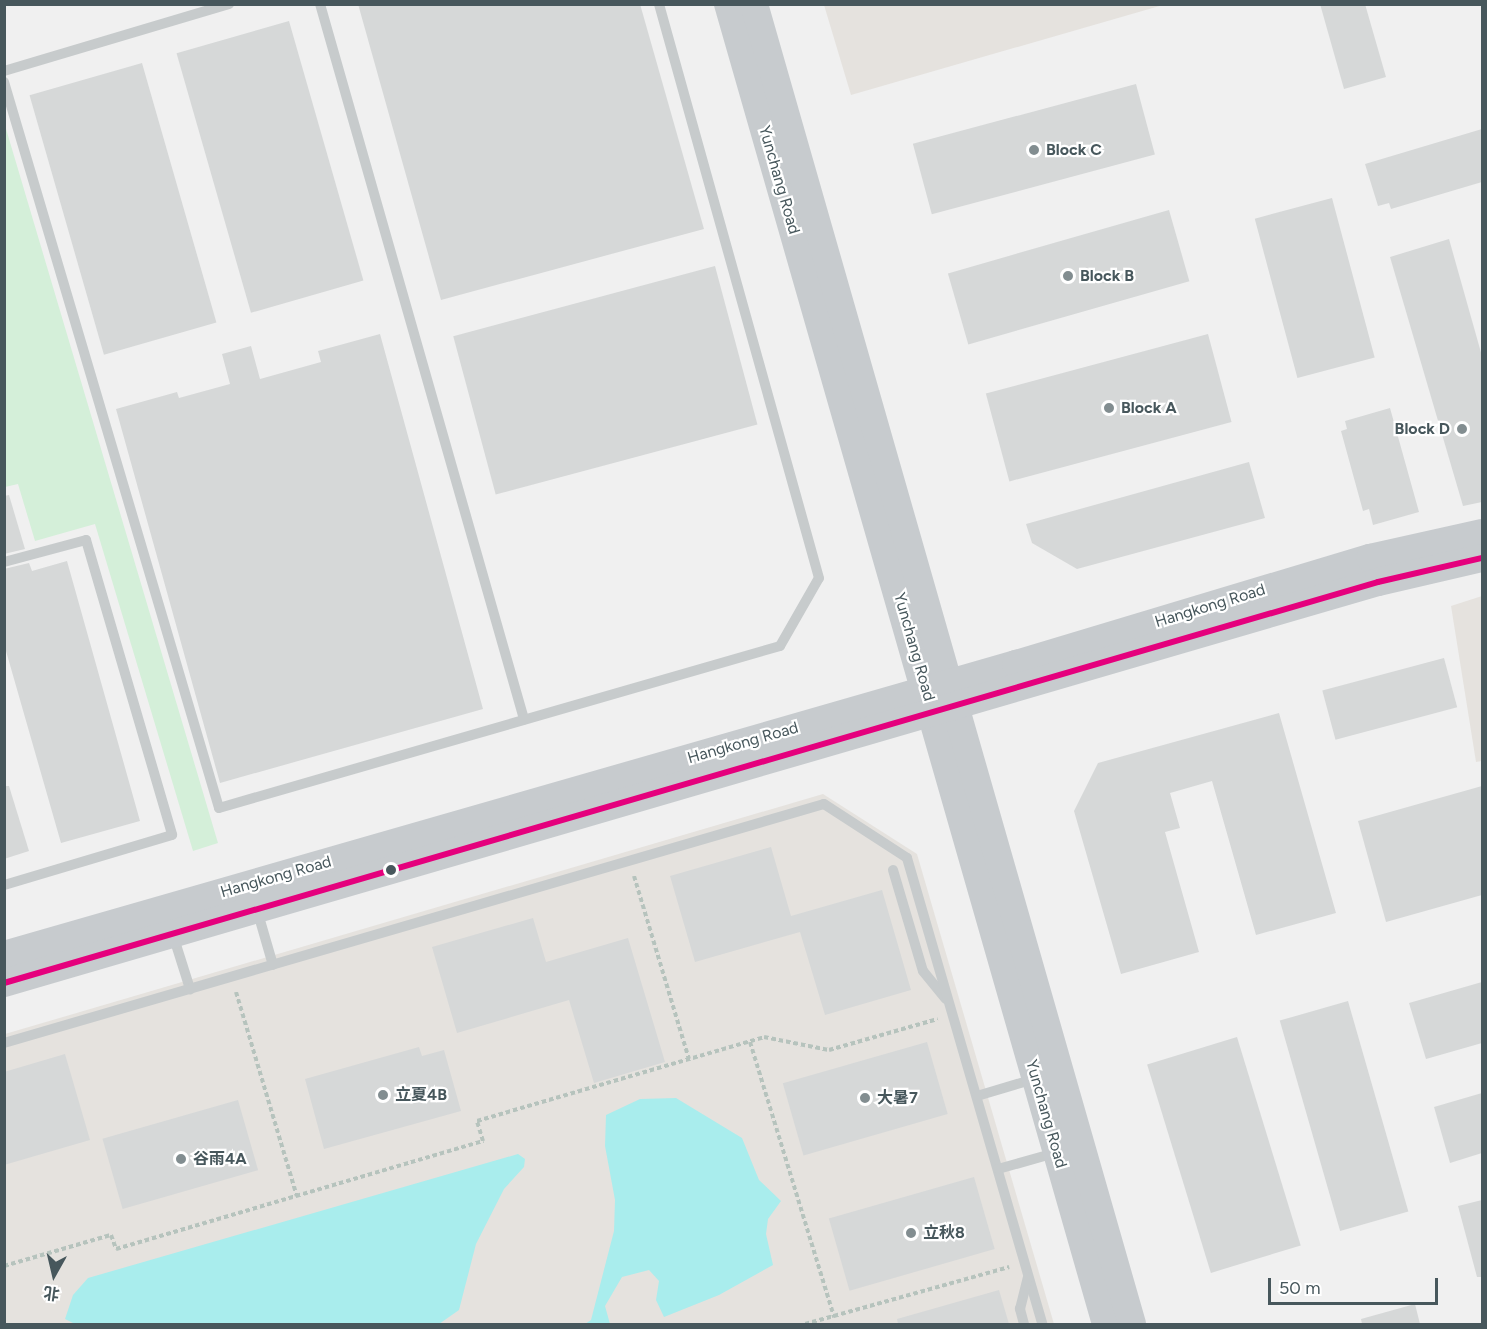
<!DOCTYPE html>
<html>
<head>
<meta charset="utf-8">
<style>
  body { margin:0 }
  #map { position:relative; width:1487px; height:1329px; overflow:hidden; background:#f0f0f0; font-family:Figtree,"Noto Sans SC",sans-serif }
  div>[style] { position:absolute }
  .commercial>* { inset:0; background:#e5e2de }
  .green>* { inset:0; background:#d4efd9 }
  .water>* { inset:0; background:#a9eded }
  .building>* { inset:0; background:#d6d8d8; transform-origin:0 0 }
  .path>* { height:4px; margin-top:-2px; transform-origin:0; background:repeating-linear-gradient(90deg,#b6c3bd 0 4.5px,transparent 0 7.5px) }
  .lane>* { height:10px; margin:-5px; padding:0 5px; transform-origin:5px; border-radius:5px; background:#c7cbcc }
  .secondary>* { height:28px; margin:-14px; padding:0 14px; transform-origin:14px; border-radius:14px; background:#c7cbce }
  .bus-1>* { height:6px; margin:-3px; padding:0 3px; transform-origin:3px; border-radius:3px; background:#e5007d }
  .dots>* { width:16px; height:16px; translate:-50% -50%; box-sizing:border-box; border:3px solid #fff; border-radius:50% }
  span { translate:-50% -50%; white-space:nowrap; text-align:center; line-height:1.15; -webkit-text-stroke:4.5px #fff; paint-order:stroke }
  .poi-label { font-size:16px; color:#47575c; font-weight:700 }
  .left { translate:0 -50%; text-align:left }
  .right { translate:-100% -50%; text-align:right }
  .street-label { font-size:16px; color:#47575c }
  .frame { position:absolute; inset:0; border:6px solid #47575c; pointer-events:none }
  .north { position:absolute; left:24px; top:1245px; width:60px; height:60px; -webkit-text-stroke:4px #fff; paint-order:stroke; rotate:188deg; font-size:16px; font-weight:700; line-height:24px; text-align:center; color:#47575c }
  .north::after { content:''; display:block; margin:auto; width:21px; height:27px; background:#47575c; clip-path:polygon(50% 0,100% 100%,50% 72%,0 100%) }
  .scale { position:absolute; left:1268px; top:1278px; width:170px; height:27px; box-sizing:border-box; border:3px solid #47575c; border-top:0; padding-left:8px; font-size:18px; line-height:21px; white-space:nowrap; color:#47575c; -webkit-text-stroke:4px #fff; paint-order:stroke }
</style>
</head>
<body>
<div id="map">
  <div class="commercial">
    <i style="clip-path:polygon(824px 5px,824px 4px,1163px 5px,851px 95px)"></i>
    <i style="clip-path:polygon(1482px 596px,1482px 761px,1476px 762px,1451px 606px)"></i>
    <i style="clip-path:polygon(823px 794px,917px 854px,1054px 1324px,5px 1324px,5px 1034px)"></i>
  </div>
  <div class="green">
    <i style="clip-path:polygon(4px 122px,218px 843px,193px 851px,95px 524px,35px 541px,18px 484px,5px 487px)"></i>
  </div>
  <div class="water">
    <i style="clip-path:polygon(676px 1098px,742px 1138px,759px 1180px,781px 1201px,768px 1219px,766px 1234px,773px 1265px,719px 1295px,664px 1317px,656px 1300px,659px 1281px,649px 1270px,622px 1277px,605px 1306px,610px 1324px,585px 1324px,591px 1320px,614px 1231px,615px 1200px,605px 1146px,606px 1115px,640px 1099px)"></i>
    <i style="clip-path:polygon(518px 1154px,525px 1159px,524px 1167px,504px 1189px,476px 1244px,459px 1310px,439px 1324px,75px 1324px,65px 1319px,73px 1295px,88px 1278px)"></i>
  </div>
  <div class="building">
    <i style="clip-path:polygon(358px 4px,640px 4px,704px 229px,441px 300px)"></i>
    <i style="clip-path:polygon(1320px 4px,1365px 4px,1386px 77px,1344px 89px)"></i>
    <i style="left:289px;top:21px;width:270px;height:117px;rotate:74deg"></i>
    <i style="left:142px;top:63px;width:270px;height:117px;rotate:74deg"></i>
    <i style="left:1136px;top:84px;width:73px;height:231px;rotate:75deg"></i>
    <i style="clip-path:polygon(1482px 129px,1482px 182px,1391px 209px,1389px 203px,1378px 206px,1365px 164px)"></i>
    <i style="left:1332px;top:198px;width:165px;height:80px;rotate:75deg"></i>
    <i style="left:1169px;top:210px;width:74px;height:230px;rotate:74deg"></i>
    <i style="clip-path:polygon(1449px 239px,1482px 356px,1482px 502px,1463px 506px,1390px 257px)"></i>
    <i style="left:715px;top:266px;width:164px;height:271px;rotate:75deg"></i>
    <i style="clip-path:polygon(380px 334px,483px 709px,220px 783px,116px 409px,177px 392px,179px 398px,230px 384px,222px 354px,251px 346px,260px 379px,321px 362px,318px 351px)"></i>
    <i style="left:1208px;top:334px;width:91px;height:230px;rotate:75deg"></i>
    <i style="clip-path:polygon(1390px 408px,1419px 512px,1373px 525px,1369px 509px,1363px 511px,1341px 431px,1347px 429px,1345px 421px)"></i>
    <i style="clip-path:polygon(1249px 462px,1265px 518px,1077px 569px,1032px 543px,1026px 524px)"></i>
    <i style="clip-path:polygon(9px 495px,25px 549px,4px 554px,4px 496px)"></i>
    <i style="clip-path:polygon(67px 561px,140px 821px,61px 843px,4px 644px,4px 569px,29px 563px,32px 571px)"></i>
    <i style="left:1444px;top:658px;width:51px;height:126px;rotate:75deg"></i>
    <i style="clip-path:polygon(1279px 713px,1336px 913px,1256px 935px,1212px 781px,1170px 793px,1180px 828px,1165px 832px,1199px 952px,1121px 974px,1074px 811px,1098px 763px)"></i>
    <i style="clip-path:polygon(4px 786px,9px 786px,29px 851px,4px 859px)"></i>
    <i style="clip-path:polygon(1482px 786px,1482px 895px,1386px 922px,1358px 821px)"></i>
    <i style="clip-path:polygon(771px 847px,791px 916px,882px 890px,911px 990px,825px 1015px,800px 932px,695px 962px,670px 876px)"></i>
    <i style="clip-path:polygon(533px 918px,546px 962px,628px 938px,665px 1062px,594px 1083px,569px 1000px,457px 1033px,432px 947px)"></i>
    <i style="clip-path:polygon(1482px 982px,1482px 1043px,1426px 1059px,1409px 1003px)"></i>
    <i style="left:1348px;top:1001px;width:219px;height:71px;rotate:74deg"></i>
    <i style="left:1237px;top:1037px;width:218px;height:94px;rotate:73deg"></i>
    <i style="left:927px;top:1042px;width:75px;height:150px;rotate:74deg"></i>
    <i style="clip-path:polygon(419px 1047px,422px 1056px,444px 1050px,461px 1111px,324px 1149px,305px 1079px)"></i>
    <i style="clip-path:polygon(65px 1054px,90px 1140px,4px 1165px,4px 1072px)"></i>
    <i style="clip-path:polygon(1482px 1093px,1482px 1153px,1450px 1163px,1434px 1107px)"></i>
    <i style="left:238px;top:1100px;width:73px;height:141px;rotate:74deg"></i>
    <i style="left:974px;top:1177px;width:75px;height:151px;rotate:74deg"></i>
    <i style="clip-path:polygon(1482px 1200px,1482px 1277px,1477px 1277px,1458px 1206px)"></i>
    <i style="clip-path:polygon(999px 1290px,1009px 1324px,898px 1324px,897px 1319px)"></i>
    <i style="clip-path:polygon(1415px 1304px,1420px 1324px,1362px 1324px,1361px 1319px)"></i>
  </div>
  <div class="path">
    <i style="left:634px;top:876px;width:191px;rotate:73.3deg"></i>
    <i style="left:236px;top:992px;width:213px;rotate:73.4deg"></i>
    <i style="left:750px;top:1042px;width:288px;rotate:73deg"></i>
    <i style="left:4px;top:1266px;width:111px;rotate:-16.2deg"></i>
    <i style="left:111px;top:1235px;width:15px;rotate:70deg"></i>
    <i style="left:116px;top:1249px;width:383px;rotate:-16.4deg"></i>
    <i style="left:483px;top:1141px;width:21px;rotate:-107deg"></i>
    <i style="left:477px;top:1121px;width:299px;rotate:-16.3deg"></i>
    <i style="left:764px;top:1037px;width:66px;rotate:11.3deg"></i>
    <i style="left:829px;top:1050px;width:113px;rotate:-15.9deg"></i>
    <i style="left:805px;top:1324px;width:212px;rotate:-15.6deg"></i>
  </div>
  <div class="lane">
    <i style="left:320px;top:4px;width:744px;rotate:74.08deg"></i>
    <i style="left:4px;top:71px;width:235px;rotate:-16.6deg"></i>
    <i style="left:4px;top:82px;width:757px;rotate:73.5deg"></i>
    <i style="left:219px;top:808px;width:584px;rotate:-16.11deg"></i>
    <i style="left:780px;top:646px;width:78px;rotate:-60.2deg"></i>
    <i style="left:819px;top:578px;width:596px;rotate:-105.58deg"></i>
    <i style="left:4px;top:562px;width:85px;rotate:-15deg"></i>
    <i style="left:86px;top:540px;width:307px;rotate:73.7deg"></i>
    <i style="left:172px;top:835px;width:175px;rotate:163.4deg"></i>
    <i style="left:893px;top:870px;width:105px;rotate:73.5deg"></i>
    <i style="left:923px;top:971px;width:36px;rotate:51deg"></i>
    <i style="left:257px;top:910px;width:57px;rotate:73.8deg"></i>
    <i style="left:173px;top:935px;width:57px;rotate:72.5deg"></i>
    <i style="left:4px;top:1043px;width:854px;rotate:-16.25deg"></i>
    <i style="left:824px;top:804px;width:99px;rotate:33deg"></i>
    <i style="left:907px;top:858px;width:485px;rotate:73.8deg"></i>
    <i style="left:977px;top:1096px;width:59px;rotate:-16.6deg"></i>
    <i style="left:998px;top:1169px;width:59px;rotate:-15.7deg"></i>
    <i style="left:1024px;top:1324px;width:16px;rotate:-105deg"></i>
    <i style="left:1020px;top:1309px;width:33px;rotate:-76deg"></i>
  </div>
  <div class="secondary">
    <i style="left:728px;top:4px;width:1373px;rotate:74.02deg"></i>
    <i style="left:754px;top:4px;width:1373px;rotate:74.02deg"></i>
    <i style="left:4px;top:955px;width:1053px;rotate:-16.04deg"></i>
    <i style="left:1016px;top:664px;width:370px;rotate:-16.7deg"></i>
    <i style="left:1370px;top:558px;width:115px;rotate:-12.6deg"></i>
    <i style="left:4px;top:983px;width:1431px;rotate:-16.27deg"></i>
    <i style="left:1378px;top:582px;width:107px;rotate:-13deg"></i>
  </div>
  <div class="bus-1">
    <i style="left:4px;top:983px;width:1431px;rotate:-16.27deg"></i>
    <i style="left:1378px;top:582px;width:107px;rotate:-13deg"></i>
  </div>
  <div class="dots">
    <i style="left:1034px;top:150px;background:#828d90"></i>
    <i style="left:1068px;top:276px;background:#828d90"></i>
    <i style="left:1109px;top:408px;background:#828d90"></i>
    <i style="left:1462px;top:429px;background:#828d90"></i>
    <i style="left:391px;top:870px;background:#47575c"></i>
    <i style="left:383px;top:1095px;background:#828d90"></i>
    <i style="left:865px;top:1098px;background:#828d90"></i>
    <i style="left:181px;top:1159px;background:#828d90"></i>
    <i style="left:911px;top:1233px;background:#828d90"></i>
  </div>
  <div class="poi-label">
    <span class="left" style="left:1046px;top:150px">Block C</span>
    <span class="left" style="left:1080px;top:276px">Block B</span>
    <span class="left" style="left:1121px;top:408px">Block A</span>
    <span class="right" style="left:1450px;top:429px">Block D</span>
    <span class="left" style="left:395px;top:1095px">立夏4B</span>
    <span class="left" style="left:877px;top:1098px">大暑7</span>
    <span class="left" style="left:193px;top:1159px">谷雨4A</span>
    <span class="left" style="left:923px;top:1233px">立秋8</span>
  </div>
  <div class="street-label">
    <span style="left:779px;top:180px;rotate:74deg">Yunchang Road</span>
    <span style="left:1210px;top:606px;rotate:-17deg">Hangkong Road</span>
    <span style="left:914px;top:647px;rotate:74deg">Yunchang Road</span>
    <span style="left:743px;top:743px;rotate:-16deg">Hangkong Road</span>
    <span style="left:276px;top:877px;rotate:-16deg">Hangkong Road</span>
    <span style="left:1046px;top:1114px;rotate:74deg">Yunchang Road</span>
  </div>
  <div class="frame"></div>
  <div class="north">北</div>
  <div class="scale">50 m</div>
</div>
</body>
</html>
